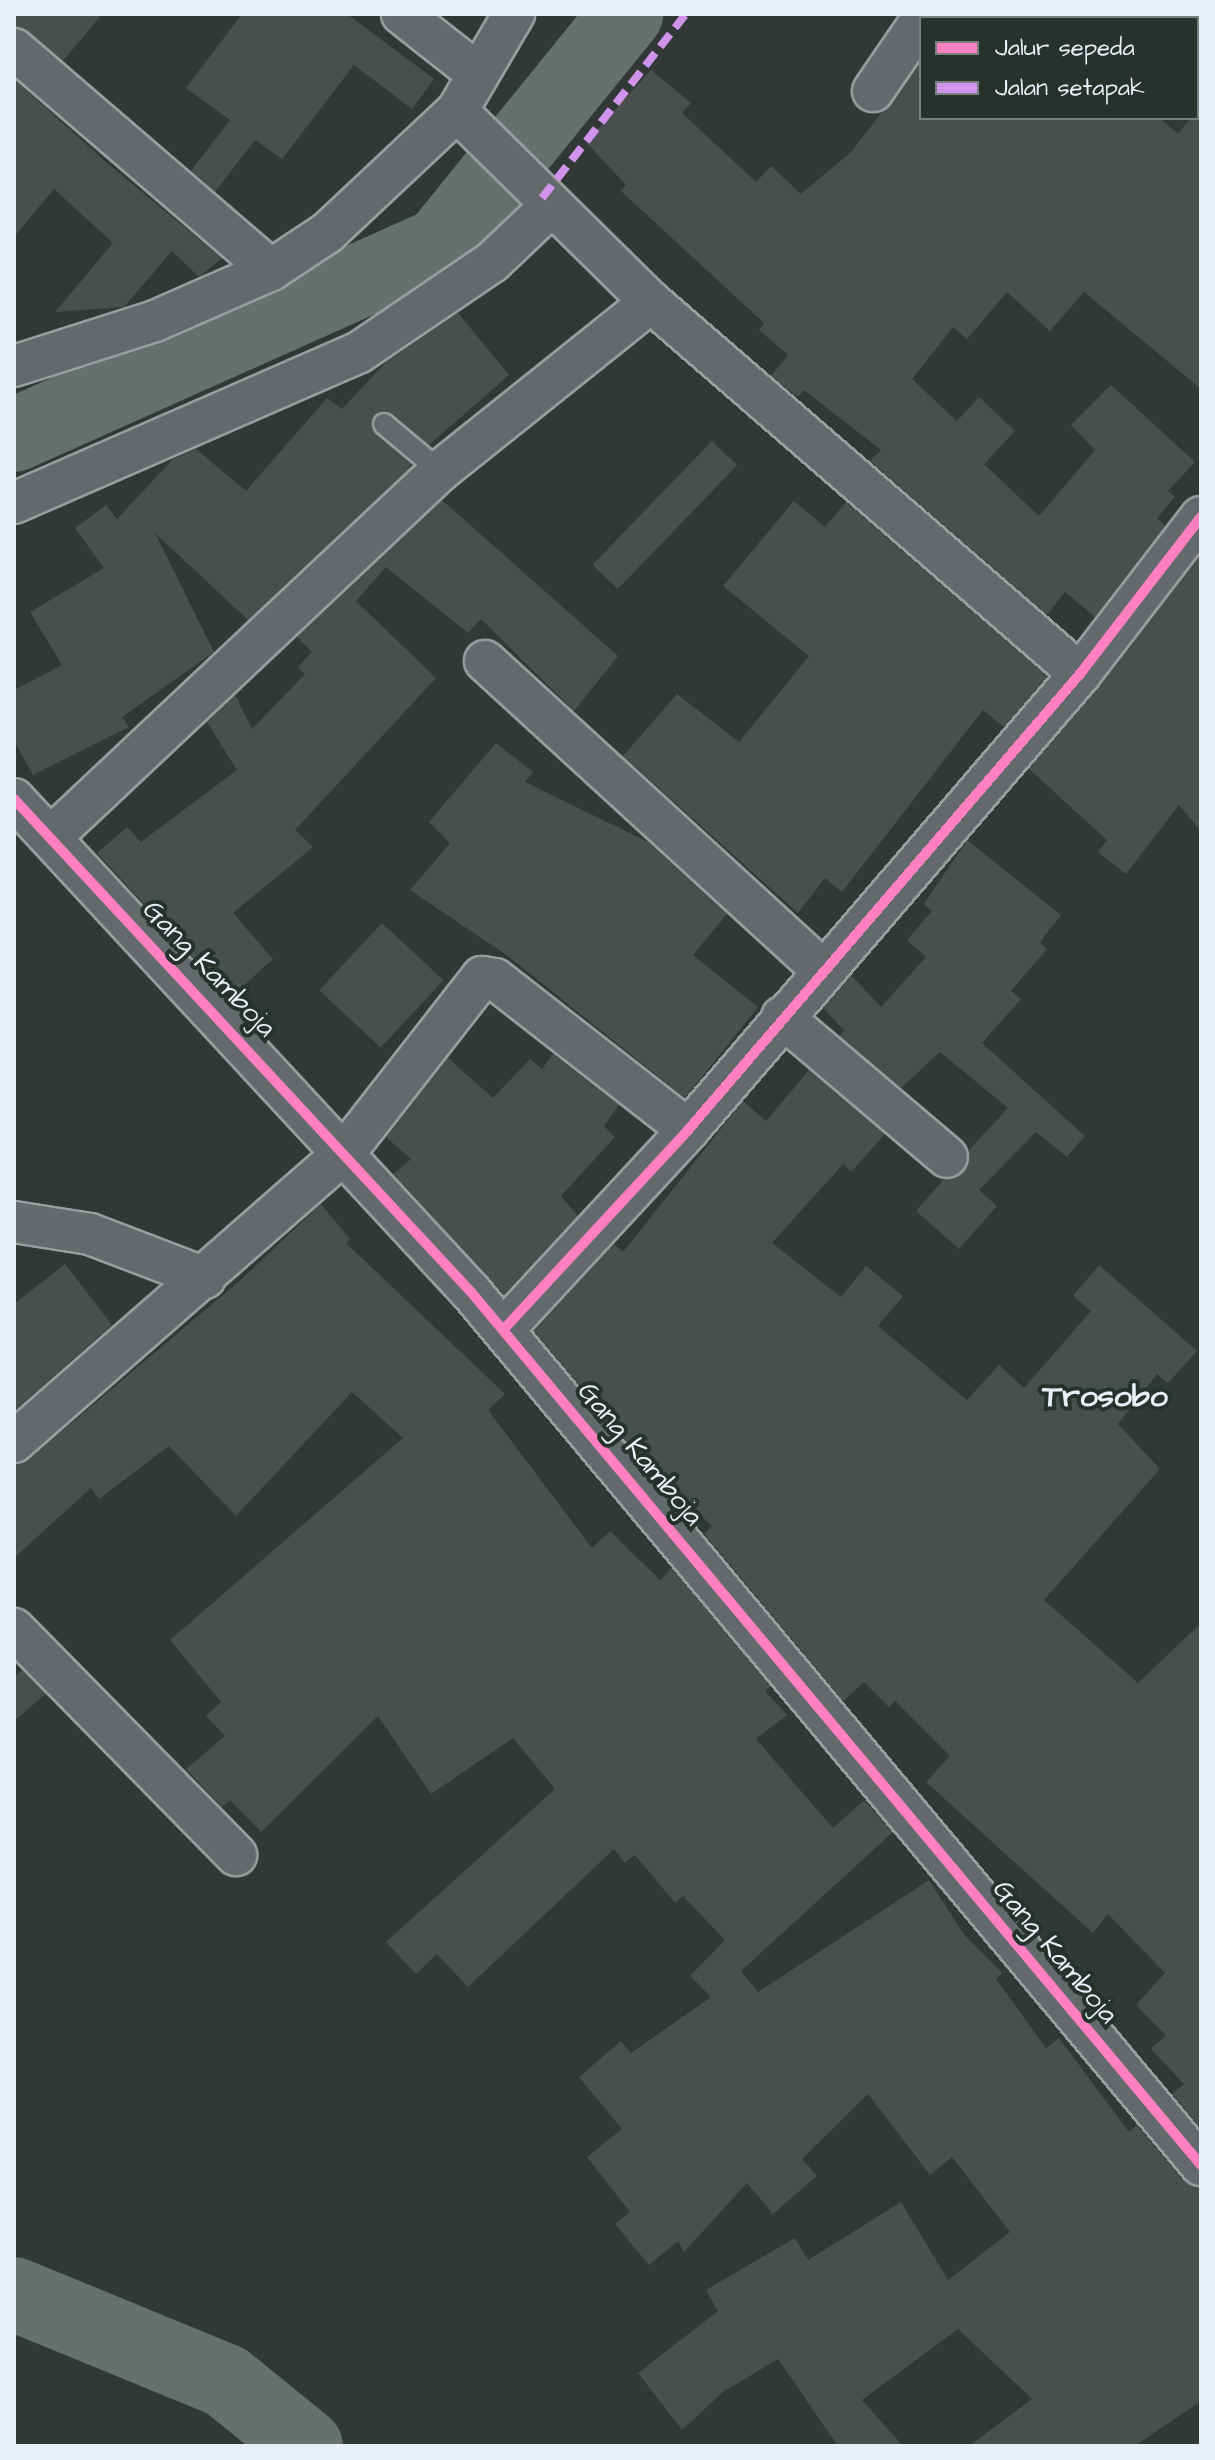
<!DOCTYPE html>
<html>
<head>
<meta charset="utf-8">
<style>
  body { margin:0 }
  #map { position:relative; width:1215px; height:2460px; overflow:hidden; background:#313835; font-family:"Architects Daughter",sans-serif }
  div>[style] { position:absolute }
  .river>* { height:74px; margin:-37px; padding:0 37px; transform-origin:37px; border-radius:37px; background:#66716f }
  .building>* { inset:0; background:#494f4d; transform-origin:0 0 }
  .roads { filter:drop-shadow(2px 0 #989d9e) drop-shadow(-2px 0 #989d9e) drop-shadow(0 2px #989d9e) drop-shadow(0 -2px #989d9e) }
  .service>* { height:20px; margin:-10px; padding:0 10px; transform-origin:10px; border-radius:10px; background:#646a6b }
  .minor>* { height:40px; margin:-20px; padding:0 20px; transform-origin:20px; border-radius:20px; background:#646a6b }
  .quiet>* { height:8px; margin-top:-4px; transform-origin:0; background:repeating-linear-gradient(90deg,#d193ec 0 16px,transparent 0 24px) }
  .cycleway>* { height:10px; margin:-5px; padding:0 5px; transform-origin:5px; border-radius:5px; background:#ff80c0 }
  span { translate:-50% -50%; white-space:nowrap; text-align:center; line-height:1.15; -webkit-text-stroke:8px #26332d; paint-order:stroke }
  .street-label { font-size:28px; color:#e8f1f8 }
  .quarter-label { font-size:32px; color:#e8f1f8; font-weight:700 }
  .frame { position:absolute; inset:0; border:16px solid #e8f1f8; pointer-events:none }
  .legend { position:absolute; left:919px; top:16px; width:280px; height:104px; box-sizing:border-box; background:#26332d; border:2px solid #747f7e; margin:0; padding:10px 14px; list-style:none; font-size:24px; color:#e8f1f8 }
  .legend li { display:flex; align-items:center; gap:16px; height:40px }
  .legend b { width:40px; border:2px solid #747f7e }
</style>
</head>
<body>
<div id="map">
  <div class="river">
    <i style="left:14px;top:435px;width:467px;rotate:-24.1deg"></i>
    <i style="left:440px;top:244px;width:296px;rotate:-51deg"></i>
    <i style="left:14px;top:2294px;width:229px;rotate:22.3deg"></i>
    <i style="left:226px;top:2381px;width:103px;rotate:39.1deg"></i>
  </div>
  <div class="building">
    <i style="clip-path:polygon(14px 14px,102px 14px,63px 61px,14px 27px)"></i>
    <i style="clip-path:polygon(242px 14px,347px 14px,434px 79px,412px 109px,354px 65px,282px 159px,255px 140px,215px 192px,191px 171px,230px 120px,186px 88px)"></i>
    <i style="clip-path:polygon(921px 62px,921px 118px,1160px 118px,1178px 134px,1201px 105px,1201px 389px,1084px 292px,1050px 331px,1007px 292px,967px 339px,953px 327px,912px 379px,957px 421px,979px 397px,1015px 431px,984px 464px,1039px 516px,1095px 450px,1071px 425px,1111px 385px,1195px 462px,1168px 491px,1175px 497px,1157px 518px,1165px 526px,1095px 617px,1065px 592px,1047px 615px,870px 461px,881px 450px,804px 390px,798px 397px,771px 376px,788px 355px,759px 330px,764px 323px,621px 191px,626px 185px,586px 142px,651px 70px,691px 103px,682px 113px,756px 182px,771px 166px,801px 194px,851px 152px)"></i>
    <i style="clip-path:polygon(14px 79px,108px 164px,222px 258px,199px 277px,172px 251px,124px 307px,55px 312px,113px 243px,54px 189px,14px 237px)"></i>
    <i style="clip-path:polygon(458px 313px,509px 375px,429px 445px,392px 414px,375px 415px,372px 429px,411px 464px,408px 470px,248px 620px,155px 533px,214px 652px,122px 717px,129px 727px,33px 775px,14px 741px,14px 690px,62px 665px,30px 612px,104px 568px,75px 528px,106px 505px,117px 519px,173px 459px,196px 449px,246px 491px,327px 398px,342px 409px,386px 362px)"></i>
    <i style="left:712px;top:441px;width:35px;height:172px;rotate:44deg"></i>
    <i style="clip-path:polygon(442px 500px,618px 656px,574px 711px,481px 619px,468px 633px,386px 567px,356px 601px,436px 678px,295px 830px,313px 847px,233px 913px,273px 959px,230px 998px,97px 853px,127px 827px,141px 842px,237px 770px,207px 722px,235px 695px,252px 729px,305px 674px,298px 667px,312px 652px,297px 637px)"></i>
    <i style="clip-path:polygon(794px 501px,825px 527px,846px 502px,1048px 676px,1004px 727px,983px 710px,842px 892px,825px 878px,798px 913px,623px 756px,677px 694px,739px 742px,809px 656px,723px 586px)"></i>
    <i style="clip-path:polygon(1200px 556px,1201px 831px,1179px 805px,1126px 874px,1098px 852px,1107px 840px,1029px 769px)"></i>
    <i style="clip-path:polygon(496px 743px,533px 772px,525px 782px,648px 842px,727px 914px,693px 955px,758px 1007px,685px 1098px,508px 956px,410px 890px,450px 843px,429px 822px)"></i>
    <i style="clip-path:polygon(967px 840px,1061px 915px,1040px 942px,1047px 949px,1011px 991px,1021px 999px,982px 1043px,1085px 1136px,1067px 1157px,1036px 1132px,979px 1190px,997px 1206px,959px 1249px,916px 1211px,943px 1180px,964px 1172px,969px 1150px,1008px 1108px,940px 1052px,901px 1088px,839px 1036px,844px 1030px,823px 1008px,851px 975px,881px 1007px,926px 957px,907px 940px,932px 911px,924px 904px)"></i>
    <i style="left:382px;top:923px;width:84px;height:92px;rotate:43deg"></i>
    <i style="clip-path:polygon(553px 1054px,619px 1105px,604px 1126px,615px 1137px,561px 1196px,578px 1216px,504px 1295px,393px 1174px,411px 1159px,386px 1137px,448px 1058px,493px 1098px,530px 1059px,542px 1069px)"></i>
    <i style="clip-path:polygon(809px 1070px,885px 1134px,851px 1172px,843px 1164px,772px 1243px,841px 1297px,866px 1266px,903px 1296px,878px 1326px,967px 1400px,999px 1365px,1024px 1388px,1091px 1311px,1073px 1296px,1099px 1265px,1197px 1351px,1168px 1383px,1157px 1374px,1118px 1424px,1160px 1469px,1044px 1600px,1138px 1683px,1201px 1623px,1201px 2129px,1172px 2094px,1184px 2084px,1151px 2049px,1166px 2035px,1136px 2005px,1165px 1973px,1108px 1914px,1093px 1933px,926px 1782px,950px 1756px,895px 1701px,889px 1707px,864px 1682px,843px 1701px,704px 1534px,712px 1526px,626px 1442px,534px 1331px,614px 1244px,623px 1252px,743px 1101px,766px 1121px)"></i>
    <i style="clip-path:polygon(321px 1204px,350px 1239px,346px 1243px,505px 1394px,488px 1410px,592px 1548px,610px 1531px,660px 1580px,672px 1568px,771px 1686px,765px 1691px,787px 1715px,756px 1739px,833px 1828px,864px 1800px,893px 1832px,741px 1971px,758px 1992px,929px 1880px,965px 1936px,1002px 1973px,996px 1979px,1046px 2048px,1059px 2038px,1129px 2132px,1137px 2125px,1183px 2180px,1201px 2187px,1201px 2401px,1135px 2446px,969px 2446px,1032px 2399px,958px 2329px,862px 2400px,903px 2446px,838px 2446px,778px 2359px,723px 2392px,682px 2430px,638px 2373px,718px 2311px,706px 2290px,795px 2238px,808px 2260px,901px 2202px,948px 2280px,1010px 2232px,952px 2157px,930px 2175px,868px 2094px,802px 2159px,817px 2176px,773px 2214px,747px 2183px,684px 2252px,678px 2241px,649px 2265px,615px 2224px,630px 2212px,587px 2157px,622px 2129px,579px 2077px,621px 2041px,631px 2053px,711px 1997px,690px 1976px,725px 1940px,683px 1896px,675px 1903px,635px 1855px,625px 1863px,614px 1849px,468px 1987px,437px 1954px,416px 1974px,386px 1942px,555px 1789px,513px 1738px,431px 1794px,378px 1716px,261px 1832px,230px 1800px,222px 1807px,186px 1769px,225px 1736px,206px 1716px,221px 1702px,170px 1640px,403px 1438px,352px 1392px,236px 1516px,169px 1446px,99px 1499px,91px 1488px,14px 1558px,14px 1464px,29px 1459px,243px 1278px)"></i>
    <i style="clip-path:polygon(65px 1264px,112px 1325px,14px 1411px,14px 1304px)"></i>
    <i style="clip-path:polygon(22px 1670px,46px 1694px,14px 1721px,14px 1677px)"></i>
  </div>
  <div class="roads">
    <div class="service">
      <i style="left:384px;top:424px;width:73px;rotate:40deg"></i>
    </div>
    <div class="minor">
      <i style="left:402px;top:14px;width:97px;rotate:38.3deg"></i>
      <i style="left:14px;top:49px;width:339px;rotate:40.7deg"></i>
      <i style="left:873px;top:91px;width:85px;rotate:-55.6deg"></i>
      <i style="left:457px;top:111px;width:272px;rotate:44.6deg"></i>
      <i style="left:651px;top:302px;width:568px;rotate:40.93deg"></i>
      <i style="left:14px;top:366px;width:148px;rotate:-17.7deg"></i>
      <i style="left:155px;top:321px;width:127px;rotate:-23.7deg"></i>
      <i style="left:271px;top:270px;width:67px;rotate:-33.5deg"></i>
      <i style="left:327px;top:233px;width:178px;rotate:-43.2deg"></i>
      <i style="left:457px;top:111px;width:113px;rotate:-59.6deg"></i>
      <i style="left:14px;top:503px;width:375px;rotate:-23.6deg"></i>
      <i style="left:358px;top:353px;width:162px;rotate:-34.2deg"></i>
      <i style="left:492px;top:262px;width:81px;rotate:-43.5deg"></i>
      <i style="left:485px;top:661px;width:456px;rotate:42.5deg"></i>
      <i style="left:14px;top:799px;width:672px;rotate:47.17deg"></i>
      <i style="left:471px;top:1292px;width:1138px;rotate:50.1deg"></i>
      <i style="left:51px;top:837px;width:534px;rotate:-43.26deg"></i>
      <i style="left:440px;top:471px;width:270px;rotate:-38.7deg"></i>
      <i style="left:782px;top:1017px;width:216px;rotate:40.3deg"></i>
      <i style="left:14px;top:1222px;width:77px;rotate:9deg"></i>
      <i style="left:90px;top:1234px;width:123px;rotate:20.9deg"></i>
      <i style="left:504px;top:1329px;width:271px;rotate:-47.2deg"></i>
      <i style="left:688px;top:1130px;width:601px;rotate:-49.32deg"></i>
      <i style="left:1080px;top:674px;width:198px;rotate:-52.4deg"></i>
      <i style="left:14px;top:1442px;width:441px;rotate:-41.2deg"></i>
      <i style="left:346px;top:1151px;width:221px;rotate:-52deg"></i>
      <i style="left:482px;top:977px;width:13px;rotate:9deg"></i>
      <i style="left:495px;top:979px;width:245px;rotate:38deg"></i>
      <i style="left:14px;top:1629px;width:317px;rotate:45.5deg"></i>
    </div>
  </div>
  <div class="quiet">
    <i style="left:542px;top:198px;width:234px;rotate:-52deg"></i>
  </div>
  <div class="cycleway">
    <i style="left:14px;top:799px;width:672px;rotate:47.17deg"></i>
    <i style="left:471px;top:1292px;width:1138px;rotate:50.1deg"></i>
    <i style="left:504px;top:1329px;width:271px;rotate:-47.2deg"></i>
    <i style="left:688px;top:1130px;width:601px;rotate:-49.32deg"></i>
    <i style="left:1080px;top:674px;width:198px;rotate:-52.4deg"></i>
  </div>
  <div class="street-label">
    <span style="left:209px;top:969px;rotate:46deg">Gang Kamboja</span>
    <span style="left:640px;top:1454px;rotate:50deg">Gang Kamboja</span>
    <span style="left:1055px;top:1952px;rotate:50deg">Gang Kamboja</span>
  </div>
  <div class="quarter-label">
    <span style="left:1105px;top:1397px">Trosobo</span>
  </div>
  <div class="frame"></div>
  <ul class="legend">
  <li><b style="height:10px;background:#ff80c0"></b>Jalur sepeda</li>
  <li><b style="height:10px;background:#d193ec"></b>Jalan setapak</li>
  </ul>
</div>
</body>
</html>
